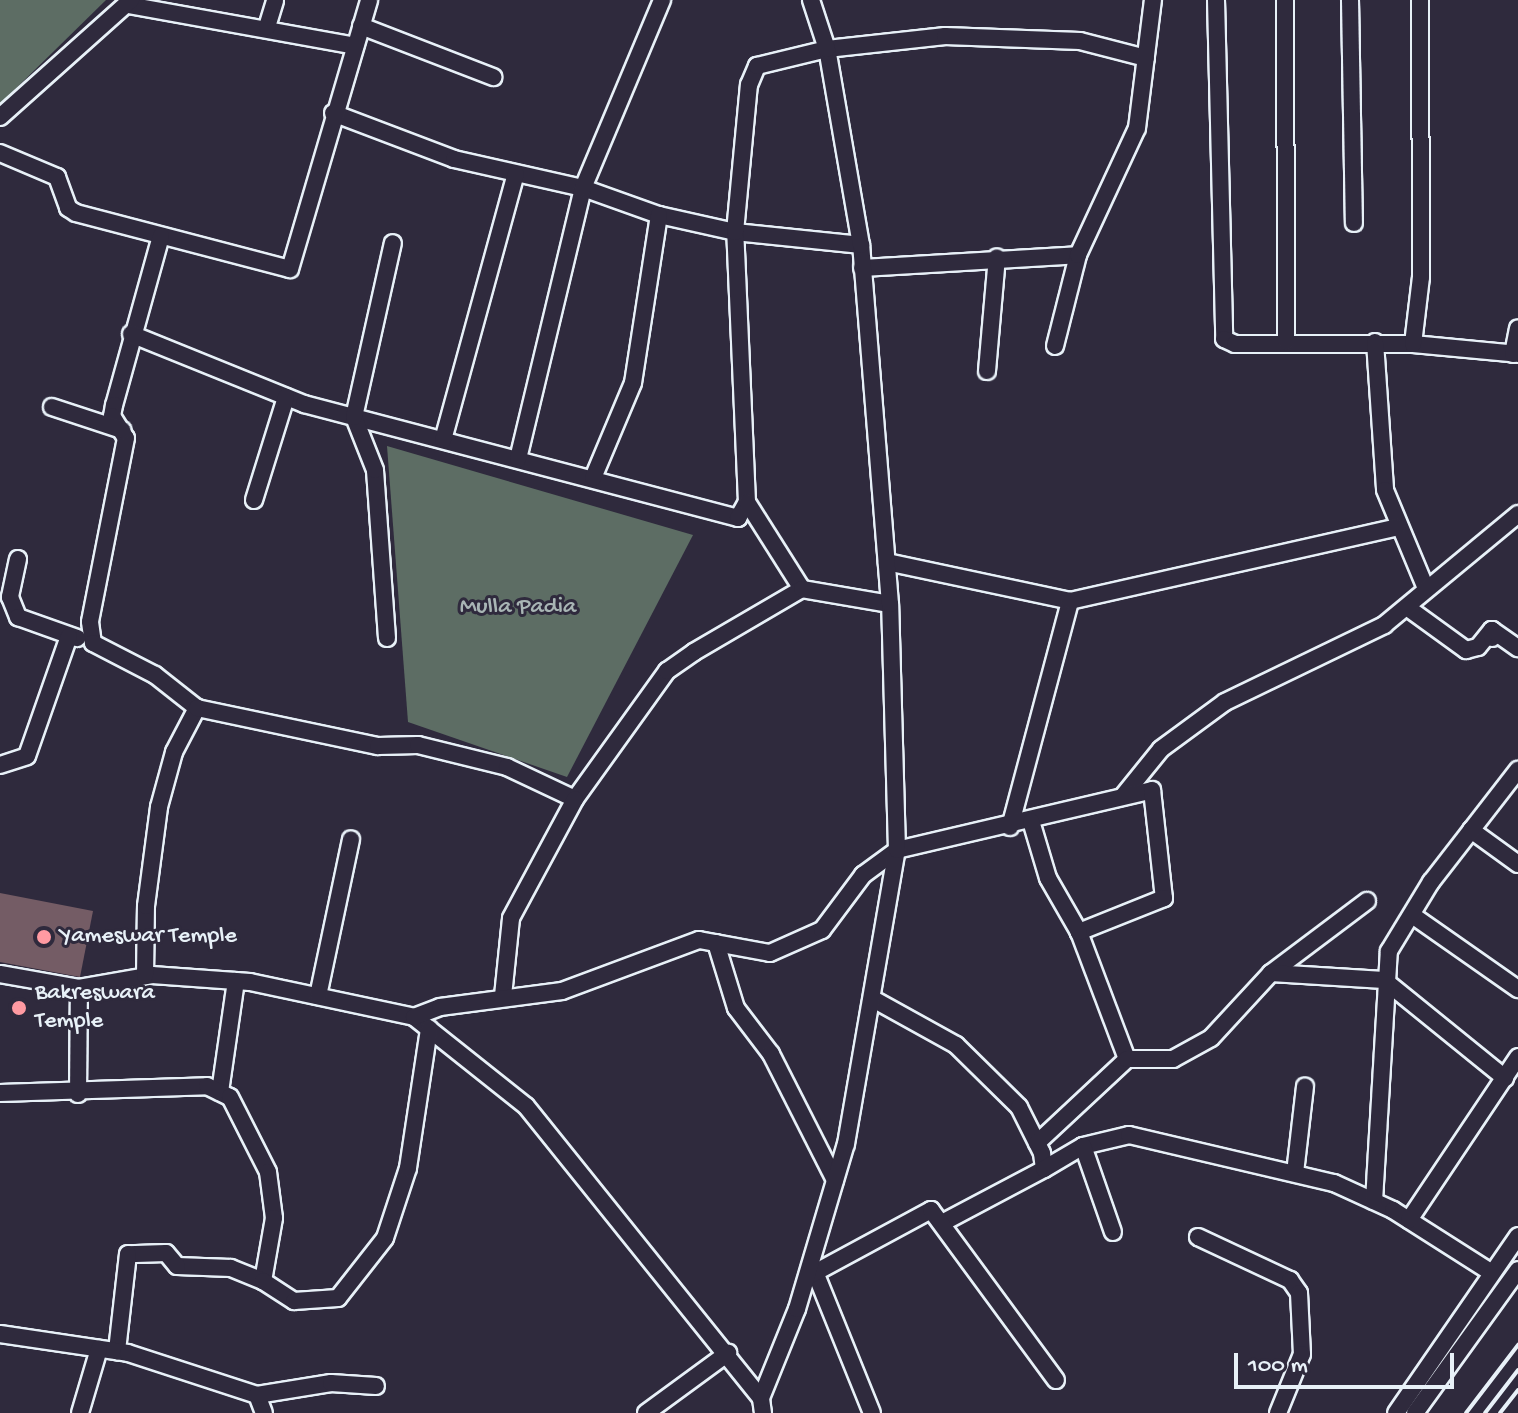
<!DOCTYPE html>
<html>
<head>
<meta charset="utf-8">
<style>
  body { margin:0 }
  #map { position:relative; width:1518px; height:1413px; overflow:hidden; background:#2f2a3d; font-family:"Gochi Hand",sans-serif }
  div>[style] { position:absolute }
  .green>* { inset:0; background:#5d6d64 }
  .building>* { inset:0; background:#745c65 }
  .roads { filter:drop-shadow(2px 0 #e8f1f8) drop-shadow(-2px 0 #e8f1f8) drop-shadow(0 2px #e8f1f8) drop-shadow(0 -2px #e8f1f8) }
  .minor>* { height:16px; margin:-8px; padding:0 8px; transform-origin:8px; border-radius:8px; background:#2f2a3d }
  .rail>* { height:4px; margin:-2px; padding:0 2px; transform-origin:2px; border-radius:2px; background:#e8f1f8 }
  .dots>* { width:22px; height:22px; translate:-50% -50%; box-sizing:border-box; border:4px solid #2f2a3d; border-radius:50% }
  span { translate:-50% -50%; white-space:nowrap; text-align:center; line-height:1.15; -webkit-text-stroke:6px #2f2a3d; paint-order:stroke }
  .park-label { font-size:24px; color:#a9b6b5 }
  .poi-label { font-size:24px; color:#e8f1f8 }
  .left { translate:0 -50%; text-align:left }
  .scale { position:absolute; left:1234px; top:1353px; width:220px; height:36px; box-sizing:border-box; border:4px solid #e8f1f8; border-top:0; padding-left:10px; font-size:24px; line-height:28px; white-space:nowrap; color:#e8f1f8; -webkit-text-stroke:6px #2f2a3d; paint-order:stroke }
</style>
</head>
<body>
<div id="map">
  <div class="green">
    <i style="clip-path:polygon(0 0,106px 0,0 104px)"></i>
    <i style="clip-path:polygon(387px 446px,693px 535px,567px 777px,408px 722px)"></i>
  </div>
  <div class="building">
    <i style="clip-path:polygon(0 893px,93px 911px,80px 977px,0 962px)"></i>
  </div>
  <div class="roads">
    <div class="minor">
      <i style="left:1216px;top:0;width:339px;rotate:88.6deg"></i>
      <i style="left:1224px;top:339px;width:12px;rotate:24deg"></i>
      <i style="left:1235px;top:344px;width:178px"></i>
      <i style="left:1413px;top:344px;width:105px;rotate:5.4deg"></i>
      <i style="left:1285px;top:0;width:342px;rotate:89.8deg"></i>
      <i style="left:1350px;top:0;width:223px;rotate:89deg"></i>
      <i style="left:128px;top:5px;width:231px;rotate:10.2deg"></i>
      <i style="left:361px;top:26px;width:142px;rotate:21.1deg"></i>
      <i style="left:267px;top:27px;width:28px;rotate:-73deg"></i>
      <i style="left:333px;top:113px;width:129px;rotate:20.8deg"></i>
      <i style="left:454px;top:159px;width:132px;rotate:12.7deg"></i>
      <i style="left:583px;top:188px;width:81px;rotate:19.6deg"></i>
      <i style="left:659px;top:215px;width:78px;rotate:12.6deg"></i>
      <i style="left:735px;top:232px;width:127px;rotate:5.9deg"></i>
      <i style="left:0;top:117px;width:176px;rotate:-41.8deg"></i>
      <i style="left:0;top:153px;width:62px;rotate:22.8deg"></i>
      <i style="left:57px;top:177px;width:33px;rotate:70deg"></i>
      <i style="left:68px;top:208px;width:9px;rotate:32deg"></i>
      <i style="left:76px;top:213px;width:221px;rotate:14.7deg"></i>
      <i style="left:290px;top:269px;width:280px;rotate:-73.6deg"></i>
      <i style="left:161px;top:236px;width:175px;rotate:105.5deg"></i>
      <i style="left:114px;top:405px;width:11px;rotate:100deg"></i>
      <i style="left:112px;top:416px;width:26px;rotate:58deg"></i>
      <i style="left:126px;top:438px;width:187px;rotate:101.1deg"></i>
      <i style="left:90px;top:622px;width:21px;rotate:82deg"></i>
      <i style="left:93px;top:643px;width:70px;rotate:27.3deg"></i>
      <i style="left:155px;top:675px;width:53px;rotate:38.2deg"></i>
      <i style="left:862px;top:268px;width:216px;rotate:-3.4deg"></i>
      <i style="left:131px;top:334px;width:187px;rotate:22deg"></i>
      <i style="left:304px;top:404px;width:449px;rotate:14.7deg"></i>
      <i style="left:738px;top:518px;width:18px;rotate:-61deg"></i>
      <i style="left:747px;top:502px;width:270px;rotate:-92.5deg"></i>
      <i style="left:735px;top:232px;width:148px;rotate:-84.6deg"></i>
      <i style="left:749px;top:85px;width:21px;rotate:-67deg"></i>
      <i style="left:757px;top:66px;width:72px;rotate:-13.7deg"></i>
      <i style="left:827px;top:49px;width:119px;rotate:-6.3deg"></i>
      <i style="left:945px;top:36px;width:135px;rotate:2.1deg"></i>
      <i style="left:1080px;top:41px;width:68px;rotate:14.4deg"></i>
      <i style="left:1375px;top:342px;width:148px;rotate:86.1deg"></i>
      <i style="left:1385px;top:490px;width:104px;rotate:67.4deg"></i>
      <i style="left:1413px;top:344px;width:67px;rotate:-83.2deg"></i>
      <i style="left:1421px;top:277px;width:277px;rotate:-90.2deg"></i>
      <i style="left:1055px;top:346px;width:94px;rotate:-75.8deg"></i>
      <i style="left:1078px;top:255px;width:140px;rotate:-65.1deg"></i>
      <i style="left:1137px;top:128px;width:129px;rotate:-82.9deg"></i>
      <i style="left:1513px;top:354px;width:26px;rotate:-79deg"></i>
      <i style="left:987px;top:371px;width:114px;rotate:-85deg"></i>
      <i style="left:52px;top:407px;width:74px;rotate:18.2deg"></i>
      <i style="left:443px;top:440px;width:276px;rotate:-74.7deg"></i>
      <i style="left:518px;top:459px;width:279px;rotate:-76.5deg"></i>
      <i style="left:583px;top:188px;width:204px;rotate:-67.2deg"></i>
      <i style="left:593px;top:478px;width:103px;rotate:-67.2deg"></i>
      <i style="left:633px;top:383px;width:170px;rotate:-81.2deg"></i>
      <i style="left:254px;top:500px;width:108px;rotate:-72.7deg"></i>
      <i style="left:747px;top:502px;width:103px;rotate:57.7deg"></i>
      <i style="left:18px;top:559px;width:39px;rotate:102deg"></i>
      <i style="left:10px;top:597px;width:22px;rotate:68deg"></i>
      <i style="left:18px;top:617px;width:63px;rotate:19.6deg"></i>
      <i style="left:887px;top:562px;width:187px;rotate:12deg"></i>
      <i style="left:1408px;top:608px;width:72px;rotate:35.9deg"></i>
      <i style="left:1466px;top:650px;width:12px;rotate:-14deg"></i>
      <i style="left:1478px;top:647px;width:22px;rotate:-51deg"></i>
      <i style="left:1492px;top:630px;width:8px;rotate:90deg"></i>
      <i style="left:1492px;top:630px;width:32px;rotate:35deg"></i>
      <i style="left:387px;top:638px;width:168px;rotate:-94.1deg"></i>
      <i style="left:375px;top:470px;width:57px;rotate:-111.6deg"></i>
      <i style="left:354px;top:417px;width:178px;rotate:-77.4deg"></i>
      <i style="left:0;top:765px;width:28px;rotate:-18deg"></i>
      <i style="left:27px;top:756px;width:127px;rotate:-70.7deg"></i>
      <i style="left:1123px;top:796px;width:60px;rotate:-51deg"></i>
      <i style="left:1161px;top:749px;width:79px;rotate:-36.3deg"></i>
      <i style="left:1225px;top:702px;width:177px;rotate:-25.8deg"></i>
      <i style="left:1384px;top:625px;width:174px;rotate:-39.6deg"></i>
      <i style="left:1010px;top:827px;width:234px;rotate:-75.1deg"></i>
      <i style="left:1070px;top:601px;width:336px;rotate:-12.7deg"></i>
      <i style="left:1471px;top:830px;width:58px;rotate:35.9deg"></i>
      <i style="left:1415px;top:917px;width:126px;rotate:35deg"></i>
      <i style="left:1079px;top:932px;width:136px;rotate:69.3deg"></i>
      <i style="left:716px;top:943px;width:68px;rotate:72.9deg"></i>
      <i style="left:736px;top:1008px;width:58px;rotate:52.7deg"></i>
      <i style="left:771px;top:1054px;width:141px;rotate:63.1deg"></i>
      <i style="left:1271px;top:973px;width:120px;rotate:-36.9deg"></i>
      <i style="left:0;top:974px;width:80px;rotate:10deg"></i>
      <i style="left:79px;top:988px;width:74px;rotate:-10.1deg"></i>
      <i style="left:152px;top:975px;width:98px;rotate:4.1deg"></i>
      <i style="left:250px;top:982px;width:168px;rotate:12deg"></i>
      <i style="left:414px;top:1017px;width:143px;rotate:38.5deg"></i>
      <i style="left:526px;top:1106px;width:375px;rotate:51.2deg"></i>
      <i style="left:145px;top:976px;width:70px;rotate:-89.2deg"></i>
      <i style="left:146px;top:906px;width:100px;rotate:-82.5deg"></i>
      <i style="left:159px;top:807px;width:57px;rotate:-74.7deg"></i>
      <i style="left:174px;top:752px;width:50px;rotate:-62.4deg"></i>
      <i style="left:197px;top:708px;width:185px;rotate:11.9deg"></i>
      <i style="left:378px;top:746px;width:40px;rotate:-1.4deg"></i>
      <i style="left:418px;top:745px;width:92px;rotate:13.9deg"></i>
      <i style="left:507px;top:767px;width:75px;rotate:25.2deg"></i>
      <i style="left:575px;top:799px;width:158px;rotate:-54.3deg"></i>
      <i style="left:667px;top:671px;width:33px;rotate:-35deg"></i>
      <i style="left:694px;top:652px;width:125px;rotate:-30.3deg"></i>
      <i style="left:802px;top:589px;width:89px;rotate:9.7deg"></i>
      <i style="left:318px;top:996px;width:160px;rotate:-78.1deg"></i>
      <i style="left:503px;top:996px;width:78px;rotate:-84.1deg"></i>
      <i style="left:511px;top:918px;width:135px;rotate:-61.7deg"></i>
      <i style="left:873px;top:999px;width:95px;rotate:29deg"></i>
      <i style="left:956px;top:1045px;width:88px;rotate:44.5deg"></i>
      <i style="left:1019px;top:1107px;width:51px;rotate:63.4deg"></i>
      <i style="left:1042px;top:1153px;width:16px;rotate:83deg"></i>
      <i style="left:1044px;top:1169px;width:113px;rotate:152.1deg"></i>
      <i style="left:414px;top:1017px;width:28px;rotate:-21deg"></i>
      <i style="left:440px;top:1007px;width:123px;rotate:-7.5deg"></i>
      <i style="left:562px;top:991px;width:146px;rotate:-20.4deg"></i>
      <i style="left:699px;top:940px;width:72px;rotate:10.4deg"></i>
      <i style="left:770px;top:953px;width:57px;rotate:-23.9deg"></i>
      <i style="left:822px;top:930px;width:69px;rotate:-53.3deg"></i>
      <i style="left:863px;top:875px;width:42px;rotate:-36.3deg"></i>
      <i style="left:897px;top:850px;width:262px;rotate:-13.2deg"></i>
      <i style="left:1152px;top:790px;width:109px;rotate:83.7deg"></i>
      <i style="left:1164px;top:898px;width:92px;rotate:158.2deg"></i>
      <i style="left:1079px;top:932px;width:62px;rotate:-119.9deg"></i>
      <i style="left:1048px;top:878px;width:59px;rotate:-106.6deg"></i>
      <i style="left:220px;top:1092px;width:112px;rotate:-81.8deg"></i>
      <i style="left:0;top:1093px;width:207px;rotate:-1.9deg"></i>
      <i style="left:207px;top:1086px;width:25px;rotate:26deg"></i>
      <i style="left:230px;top:1097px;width:84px;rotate:63.1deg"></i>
      <i style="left:268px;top:1172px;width:46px;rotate:82.6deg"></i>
      <i style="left:274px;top:1218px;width:64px;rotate:99.9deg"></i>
      <i style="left:263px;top:1281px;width:35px;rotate:-158deg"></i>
      <i style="left:231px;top:1268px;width:54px;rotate:-177.9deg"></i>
      <i style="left:177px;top:1266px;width:17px;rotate:-130deg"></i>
      <i style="left:166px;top:1253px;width:38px;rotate:178deg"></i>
      <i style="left:128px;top:1254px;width:98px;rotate:96.5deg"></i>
      <i style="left:78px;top:1094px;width:106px;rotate:-89.5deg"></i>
      <i style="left:1037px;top:1143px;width:123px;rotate:-43deg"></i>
      <i style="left:1127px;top:1059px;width:46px"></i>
      <i style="left:1173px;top:1059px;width:43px;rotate:-28.9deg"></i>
      <i style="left:1211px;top:1038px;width:88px;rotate:-47.3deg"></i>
      <i style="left:1271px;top:973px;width:113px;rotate:3.5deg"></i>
      <i style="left:1384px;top:980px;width:156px;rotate:39deg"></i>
      <i style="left:1083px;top:1146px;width:47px;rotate:-13.4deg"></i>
      <i style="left:1129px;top:1135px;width:211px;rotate:13.2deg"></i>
      <i style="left:1334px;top:1183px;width:65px;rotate:24.6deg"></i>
      <i style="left:1393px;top:1210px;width:117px;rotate:32.5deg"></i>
      <i style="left:1044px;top:1169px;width:45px;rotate:-30.5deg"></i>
      <i style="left:1083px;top:1146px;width:91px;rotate:70.8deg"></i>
      <i style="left:1295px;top:1173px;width:87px;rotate:-83.4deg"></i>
      <i style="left:1374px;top:1201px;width:250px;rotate:-86.6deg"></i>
      <i style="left:1389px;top:951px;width:81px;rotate:-58.7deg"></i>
      <i style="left:1431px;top:882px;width:142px;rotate:-52.2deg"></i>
      <i style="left:1409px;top:1220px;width:196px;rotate:-56.2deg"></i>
      <i style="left:1198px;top:1237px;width:102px;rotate:25.1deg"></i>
      <i style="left:1290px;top:1280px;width:16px;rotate:55deg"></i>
      <i style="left:1299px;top:1293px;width:61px;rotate:87.2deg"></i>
      <i style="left:1302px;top:1354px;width:64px;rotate:112.1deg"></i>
      <i style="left:815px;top:1272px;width:152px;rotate:68deg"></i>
      <i style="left:807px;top:1277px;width:141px;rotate:-28.4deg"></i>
      <i style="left:931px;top:1210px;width:211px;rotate:53.7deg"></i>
      <i style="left:263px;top:1281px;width:37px;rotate:33deg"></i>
      <i style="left:294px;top:1301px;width:44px;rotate:-3.9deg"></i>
      <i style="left:338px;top:1298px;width:76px;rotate:-51.9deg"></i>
      <i style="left:385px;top:1238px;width:74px;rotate:-71.8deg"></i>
      <i style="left:408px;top:1168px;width:141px;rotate:-81.4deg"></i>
      <i style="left:0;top:1334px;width:129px;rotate:8.4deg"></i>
      <i style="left:128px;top:1353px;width:136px;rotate:18deg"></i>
      <i style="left:257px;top:1395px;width:19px;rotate:69deg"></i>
      <i style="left:257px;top:1395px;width:75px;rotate:-9.2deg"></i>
      <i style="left:331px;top:1383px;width:45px;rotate:3.8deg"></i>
      <i style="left:80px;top:1413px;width:67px;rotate:-73.5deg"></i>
      <i style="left:646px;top:1413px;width:102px;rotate:-36.2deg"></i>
      <i style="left:763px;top:1413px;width:15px;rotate:-98deg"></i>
      <i style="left:761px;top:1398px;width:96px;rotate:-68deg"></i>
      <i style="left:797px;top:1309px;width:172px;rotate:-73.5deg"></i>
      <i style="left:846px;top:1144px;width:298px;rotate:-80.2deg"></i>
      <i style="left:897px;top:850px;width:246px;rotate:-91.6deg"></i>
      <i style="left:890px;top:604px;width:360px;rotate:-94.6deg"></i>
      <i style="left:861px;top:245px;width:199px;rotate:-99.8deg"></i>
      <i style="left:827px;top:49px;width:52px;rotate:-108.1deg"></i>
      <i style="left:1396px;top:1413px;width:215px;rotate:-55.4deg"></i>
      <i style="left:1415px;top:1413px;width:176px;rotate:-54.2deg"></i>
    </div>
  </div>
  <div class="rail">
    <i style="left:1466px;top:1413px;width:86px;rotate:-52.6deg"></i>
    <i style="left:1485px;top:1413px;width:54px;rotate:-52.5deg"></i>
    <i style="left:1500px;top:1413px;width:29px;rotate:-52deg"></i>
  </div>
  <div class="dots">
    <i style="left:44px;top:937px;background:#ff9aa2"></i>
    <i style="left:19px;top:1008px;background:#ff9aa2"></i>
  </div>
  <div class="park-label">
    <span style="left:518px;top:608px">Mulla Padia</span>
  </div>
  <div class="poi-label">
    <span class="left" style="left:60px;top:937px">Yameswar Temple</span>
    <span class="left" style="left:35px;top:1008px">Bakreswara<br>Temple</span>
  </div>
  <div class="scale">100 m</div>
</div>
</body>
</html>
